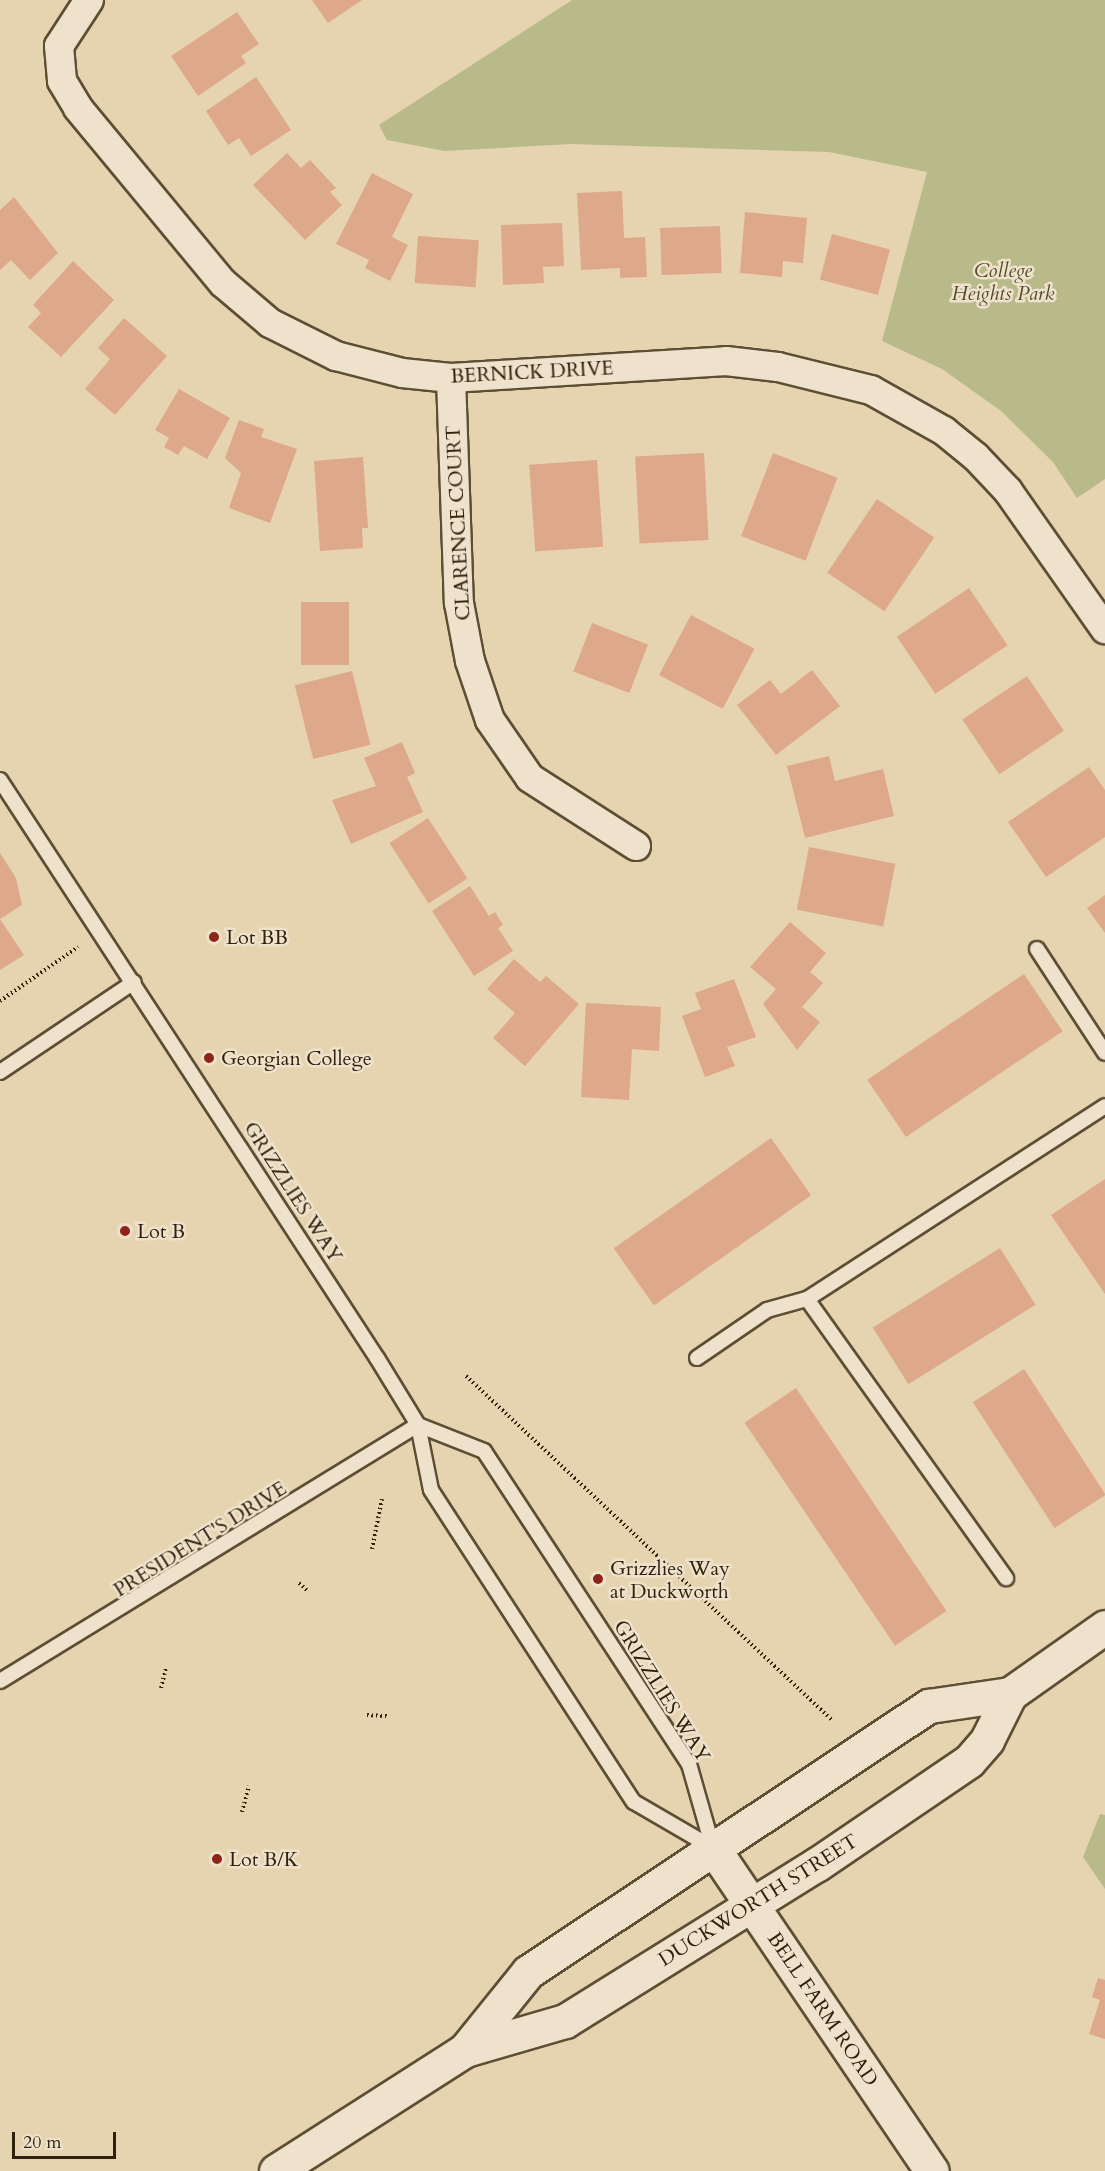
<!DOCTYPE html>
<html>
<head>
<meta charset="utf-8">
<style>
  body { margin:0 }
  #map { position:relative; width:1105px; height:2171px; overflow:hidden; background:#e6d3b0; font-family:Cardo,serif }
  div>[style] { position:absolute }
  .green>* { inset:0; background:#b8bb89 }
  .building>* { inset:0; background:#dea98a; transform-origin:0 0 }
  .path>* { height:4px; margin-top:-2px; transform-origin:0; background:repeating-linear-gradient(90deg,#2f210b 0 1.5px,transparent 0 4.5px) }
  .roads { filter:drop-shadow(2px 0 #5d4e34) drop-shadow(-2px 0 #5d4e34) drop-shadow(0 2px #5d4e34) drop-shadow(0 -2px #5d4e34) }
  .lane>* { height:14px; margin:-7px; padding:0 7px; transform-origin:7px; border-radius:7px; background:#efe2cc }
  .street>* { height:28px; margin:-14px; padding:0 14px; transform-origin:14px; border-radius:14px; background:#efe2cc }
  .secondary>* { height:33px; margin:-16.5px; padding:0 16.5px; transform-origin:16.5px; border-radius:16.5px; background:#efe2cc }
  .dots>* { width:16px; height:16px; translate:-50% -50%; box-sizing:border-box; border:3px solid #efe2cc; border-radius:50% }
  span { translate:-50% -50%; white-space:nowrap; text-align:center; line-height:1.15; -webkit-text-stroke:5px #efe2cc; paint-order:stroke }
  .park-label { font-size:20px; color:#51482a; font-style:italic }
  .street-label { font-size:20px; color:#2f210b }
  .poi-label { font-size:20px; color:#2f210b }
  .left { translate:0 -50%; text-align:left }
  .scale { position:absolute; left:12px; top:2132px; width:104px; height:27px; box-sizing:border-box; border:3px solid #2f210b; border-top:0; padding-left:8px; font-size:18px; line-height:21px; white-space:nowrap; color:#2f210b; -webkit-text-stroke:4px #efe2cc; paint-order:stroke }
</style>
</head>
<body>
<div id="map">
  <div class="green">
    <i style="clip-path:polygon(572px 0,1105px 0,1105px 479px,1077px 498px,1053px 462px,1001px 411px,942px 369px,882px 341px,927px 172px,829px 152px,571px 144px,445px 151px,387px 140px,379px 125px)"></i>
    <i style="clip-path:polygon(1100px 1814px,1105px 1815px,1105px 1889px,1083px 1857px)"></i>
  </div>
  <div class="building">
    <i style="clip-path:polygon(312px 0,362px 0,328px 23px)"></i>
    <i style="clip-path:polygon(237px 12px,259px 44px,241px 56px,246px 63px,198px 96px,171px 56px)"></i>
    <i style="clip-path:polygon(256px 77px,291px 130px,251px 156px,239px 138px,228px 145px,206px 111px)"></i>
    <i style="clip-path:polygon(287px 153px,301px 168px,310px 160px,336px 188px,330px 192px,342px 205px,305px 240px,253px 185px)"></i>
    <i style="clip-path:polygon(372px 173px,413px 194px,392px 237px,408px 245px,390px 281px,365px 268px,369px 260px,336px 244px)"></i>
    <i style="clip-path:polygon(622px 191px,624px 238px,645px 237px,647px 277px,620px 278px,620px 268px,581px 270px,577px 193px)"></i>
    <i style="clip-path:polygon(14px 197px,58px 253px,30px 280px,11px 260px,0 270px,0 210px)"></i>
    <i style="clip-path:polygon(745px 212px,807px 218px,803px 263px,783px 261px,782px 277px,740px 273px)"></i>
    <i style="clip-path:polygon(562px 223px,564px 266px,543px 267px,544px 283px,503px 285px,501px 225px)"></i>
    <i style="left:720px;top:226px;width:47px;height:60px;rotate:88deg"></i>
    <i style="left:832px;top:234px;width:60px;height:47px;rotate:15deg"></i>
    <i style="left:418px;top:236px;width:61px;height:47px;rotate:4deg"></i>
    <i style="clip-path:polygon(73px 261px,114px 300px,61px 357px,28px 327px,41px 313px,33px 305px)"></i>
    <i style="clip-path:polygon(124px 318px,167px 356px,115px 415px,85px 389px,110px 359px,98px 348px)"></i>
    <i style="clip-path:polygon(179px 389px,230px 418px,207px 459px,184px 446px,178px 455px,164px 447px,169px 438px,155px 430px)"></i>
    <i style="clip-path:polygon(239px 420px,264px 429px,261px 437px,297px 449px,270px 523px,229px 508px,241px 473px,225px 458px)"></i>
    <i style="left:704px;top:453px;width:87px;height:69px;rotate:87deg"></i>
    <i style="left:773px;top:453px;width:69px;height:89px;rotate:21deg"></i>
    <i style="clip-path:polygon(363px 457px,368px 528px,362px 528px,363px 548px,320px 551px,314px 461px)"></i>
    <i style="left:597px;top:460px;width:87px;height:68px;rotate:86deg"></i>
    <i style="left:877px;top:499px;width:69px;height:89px;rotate:34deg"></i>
    <i style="left:969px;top:588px;width:69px;height:87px;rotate:56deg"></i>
    <i style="left:301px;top:602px;width:48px;height:63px"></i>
    <i style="left:691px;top:615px;width:72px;height:68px;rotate:28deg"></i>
    <i style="left:592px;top:623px;width:60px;height:52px;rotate:21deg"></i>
    <i style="clip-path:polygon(812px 670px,840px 706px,776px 755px,737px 705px,770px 680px,781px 694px)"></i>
    <i style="left:352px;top:671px;width:76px;height:59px;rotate:76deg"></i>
    <i style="left:1027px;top:676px;width:66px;height:78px;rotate:56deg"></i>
    <i style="clip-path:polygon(402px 742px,415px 773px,407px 777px,423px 812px,351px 844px,332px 800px,376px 786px,364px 758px)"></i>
    <i style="clip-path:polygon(829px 756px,835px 781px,883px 769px,894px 816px,805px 838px,787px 766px)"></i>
    <i style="clip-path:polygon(1089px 767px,1105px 790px,1105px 837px,1046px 877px,1008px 822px)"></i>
    <i style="left:428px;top:818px;width:72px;height:46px;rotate:57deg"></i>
    <i style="left:809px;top:847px;width:88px;height:64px;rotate:11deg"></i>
    <i style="clip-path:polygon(0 853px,16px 878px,22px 905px,0 919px,24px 955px,0 970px)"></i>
    <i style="clip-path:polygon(470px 886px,489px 916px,495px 912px,503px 925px,498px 928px,513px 951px,474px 976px,432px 911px)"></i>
    <i style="clip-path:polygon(1105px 895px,1105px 933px,1087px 908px)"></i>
    <i style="clip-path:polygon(790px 922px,826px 953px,810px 972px,823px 983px,802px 1007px,820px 1022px,797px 1050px,763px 1004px,776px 989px,750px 967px)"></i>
    <i style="clip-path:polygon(514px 959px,540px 982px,546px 976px,579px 1004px,525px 1066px,493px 1038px,515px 1013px,487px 989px)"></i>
    <i style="left:1024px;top:974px;width:69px;height:189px;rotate:56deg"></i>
    <i style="clip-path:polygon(734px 979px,756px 1037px,727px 1047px,735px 1066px,705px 1077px,682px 1016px,701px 1009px,695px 993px)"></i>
    <i style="clip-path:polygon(586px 1003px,661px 1007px,659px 1051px,632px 1049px,629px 1100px,581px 1097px)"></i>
    <i style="left:771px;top:1138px;width:70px;height:192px;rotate:55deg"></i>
    <i style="clip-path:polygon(1105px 1179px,1105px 1294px,1051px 1215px)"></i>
    <i style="left:1000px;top:1248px;width:67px;height:150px;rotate:58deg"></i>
    <i style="left:1024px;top:1369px;width:150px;height:61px;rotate:57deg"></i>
    <i style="left:796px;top:1388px;width:269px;height:62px;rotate:56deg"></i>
    <i style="clip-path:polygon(1098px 1978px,1105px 1980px,1105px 2039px,1089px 2034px,1100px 2000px,1092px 1997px)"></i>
  </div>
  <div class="path">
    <i style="left:0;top:1001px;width:95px;rotate:-34.7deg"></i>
    <i style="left:466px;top:1376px;width:502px;rotate:43.23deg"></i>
    <i style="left:372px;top:1549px;width:51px;rotate:-78.7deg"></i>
    <i style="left:299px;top:1583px;width:13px;rotate:42deg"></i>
    <i style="left:161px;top:1688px;width:21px;rotate:-76deg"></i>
    <i style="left:367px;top:1715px;width:22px;rotate:3deg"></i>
    <i style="left:242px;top:1812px;width:27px;rotate:-75deg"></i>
  </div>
  <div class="roads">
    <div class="lane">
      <i style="left:0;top:780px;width:690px;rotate:56.89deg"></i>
      <i style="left:377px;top:1358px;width:79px;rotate:58.5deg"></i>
      <i style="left:418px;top:1425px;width:66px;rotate:78.7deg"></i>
      <i style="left:431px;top:1490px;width:372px;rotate:57deg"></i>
      <i style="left:634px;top:1802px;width:91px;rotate:30.2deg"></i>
      <i style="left:1037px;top:949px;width:124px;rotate:56.8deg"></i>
      <i style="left:0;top:1072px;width:161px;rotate:-33.9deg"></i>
      <i style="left:807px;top:1299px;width:343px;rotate:54.5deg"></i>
      <i style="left:697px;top:1358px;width:85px;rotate:-34.4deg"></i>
      <i style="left:767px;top:1310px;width:41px;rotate:-15.4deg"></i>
      <i style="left:807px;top:1299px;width:355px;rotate:-32.9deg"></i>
      <i style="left:418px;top:1425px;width:71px;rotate:21.5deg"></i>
      <i style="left:484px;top:1451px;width:374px;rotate:56.8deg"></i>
      <i style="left:689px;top:1764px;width:87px;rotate:74.1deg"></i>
      <i style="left:0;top:1681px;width:490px;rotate:-31.5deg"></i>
    </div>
    <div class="street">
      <i style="left:89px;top:0;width:55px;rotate:123.1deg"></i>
      <i style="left:59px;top:46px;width:35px;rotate:85deg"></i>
      <i style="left:62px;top:81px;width:31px;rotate:59deg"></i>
      <i style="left:78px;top:108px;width:227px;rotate:50.4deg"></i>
      <i style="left:223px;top:283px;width:62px;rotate:40.4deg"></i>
      <i style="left:270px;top:323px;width:74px;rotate:26.6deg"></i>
      <i style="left:336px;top:356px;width:68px;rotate:14.4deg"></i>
      <i style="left:402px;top:373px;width:49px;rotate:5.8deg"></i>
      <i style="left:451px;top:378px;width:276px;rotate:-3.5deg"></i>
      <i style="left:726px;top:361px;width:52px;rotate:6.6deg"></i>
      <i style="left:778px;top:367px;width:96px;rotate:13.9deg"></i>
      <i style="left:871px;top:390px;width:84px;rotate:29.3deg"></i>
      <i style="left:944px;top:431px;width:41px;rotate:39.1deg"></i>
      <i style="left:976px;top:457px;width:47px;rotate:46.7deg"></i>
      <i style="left:1008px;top:491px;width:169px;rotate:54.9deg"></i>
      <i style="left:451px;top:378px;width:225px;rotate:88deg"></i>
      <i style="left:459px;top:603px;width:59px;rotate:79.3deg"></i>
      <i style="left:470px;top:661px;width:62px;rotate:71.3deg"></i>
      <i style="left:490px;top:720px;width:70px;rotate:55.4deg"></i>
      <i style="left:530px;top:778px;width:126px;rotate:32.7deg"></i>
    </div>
    <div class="secondary">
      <i style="left:713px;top:1848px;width:390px;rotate:55.9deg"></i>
      <i style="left:465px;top:2050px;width:104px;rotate:-16.2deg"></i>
      <i style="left:565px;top:2021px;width:296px;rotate:-31.9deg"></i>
      <i style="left:816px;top:1865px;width:185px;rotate:-34.2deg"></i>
      <i style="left:969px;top:1761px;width:28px;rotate:-49deg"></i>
      <i style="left:987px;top:1740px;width:51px;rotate:-63.4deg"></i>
      <i style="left:1010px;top:1694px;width:116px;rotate:-35.2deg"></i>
      <i style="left:276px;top:2171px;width:224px;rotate:-32.6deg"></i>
      <i style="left:465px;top:2050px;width:100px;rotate:-51.1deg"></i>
      <i style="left:528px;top:1972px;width:481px;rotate:-33.6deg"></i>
      <i style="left:929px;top:1706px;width:82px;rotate:-8.4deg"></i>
    </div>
  </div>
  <div class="dots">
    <i style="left:214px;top:937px;background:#8f2418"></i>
    <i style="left:209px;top:1058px;background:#8f2418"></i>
    <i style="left:125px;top:1231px;background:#8f2418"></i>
    <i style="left:598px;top:1579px;background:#8f2418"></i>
    <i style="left:217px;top:1859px;background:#8f2418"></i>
  </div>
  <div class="park-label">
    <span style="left:1003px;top:282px">College<br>Heights Park</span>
  </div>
  <div class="street-label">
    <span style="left:532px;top:372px;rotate:-3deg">BERNICK DRIVE</span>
    <span style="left:458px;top:523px;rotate:-93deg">CLARENCE COURT</span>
    <span style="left:293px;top:1192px;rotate:57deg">GRIZZLIES WAY</span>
    <span style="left:200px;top:1539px;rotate:-32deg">PRESIDENT'S DRIVE</span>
    <span style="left:662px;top:1691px;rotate:58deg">GRIZZLIES WAY</span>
    <span style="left:758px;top:1900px;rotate:-32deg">DUCKWORTH STREET</span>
    <span style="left:823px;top:2009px;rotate:56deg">BELL FARM ROAD</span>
  </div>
  <div class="poi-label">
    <span class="left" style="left:226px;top:937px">Lot BB</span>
    <span class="left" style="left:221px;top:1058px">Georgian College</span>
    <span class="left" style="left:137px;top:1231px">Lot B</span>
    <span class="left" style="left:610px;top:1580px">Grizzlies Way<br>at Duckworth</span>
    <span class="left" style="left:229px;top:1859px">Lot B/K</span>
  </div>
  <div class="scale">20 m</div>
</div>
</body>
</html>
